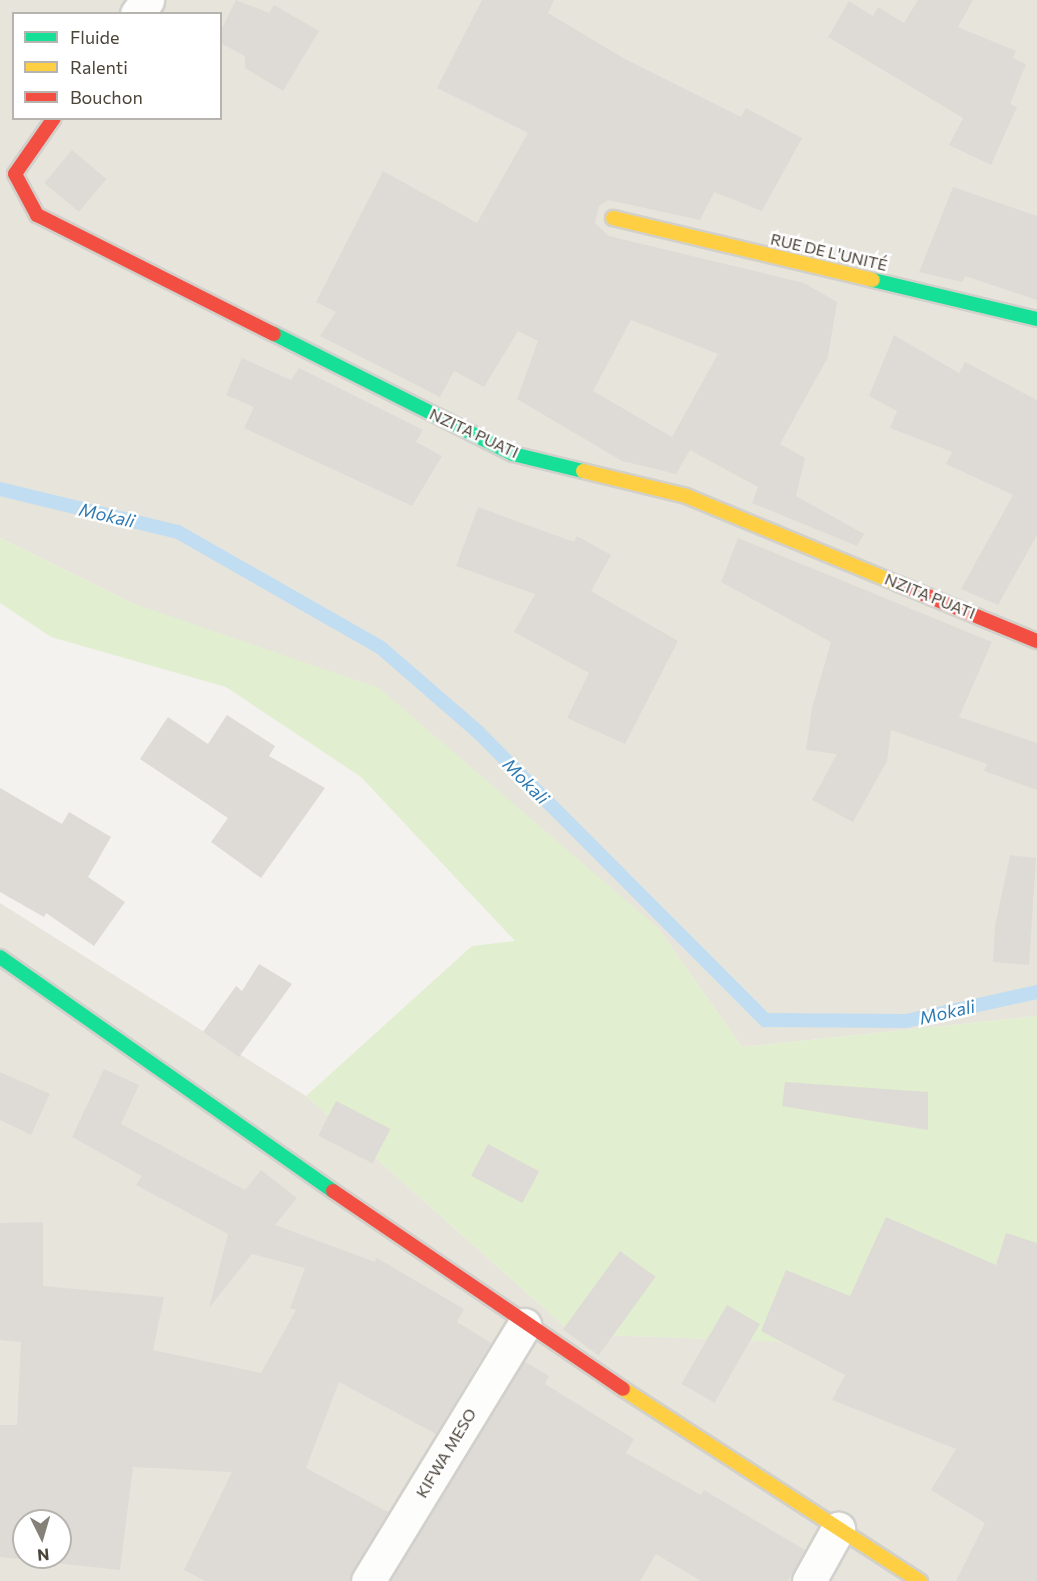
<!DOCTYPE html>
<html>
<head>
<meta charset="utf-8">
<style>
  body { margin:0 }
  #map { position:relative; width:1037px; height:1581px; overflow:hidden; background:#f4f2ee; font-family:Commissioner,sans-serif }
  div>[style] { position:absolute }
  .residential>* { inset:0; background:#e7e4dc }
  .green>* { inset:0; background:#e1eecf }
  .stream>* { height:14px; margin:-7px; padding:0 7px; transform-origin:7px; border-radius:7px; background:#c0ddf1 }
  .building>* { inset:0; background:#dedbd6; transform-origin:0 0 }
  .roads { filter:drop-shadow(2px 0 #d2d0cb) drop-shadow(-2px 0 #d2d0cb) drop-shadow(0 2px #d2d0cb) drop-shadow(0 -2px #d2d0cb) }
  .street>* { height:33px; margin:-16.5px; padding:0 16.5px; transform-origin:16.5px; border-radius:16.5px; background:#fdfdfc }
  .fast>* { height:14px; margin:-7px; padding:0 7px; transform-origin:7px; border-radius:7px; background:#16e098 }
  .slow>* { height:14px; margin:-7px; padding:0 7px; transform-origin:7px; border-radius:7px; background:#ffcf43 }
  .jam>* { height:14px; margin:-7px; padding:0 7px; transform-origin:7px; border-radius:7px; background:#f24e42 }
  span { translate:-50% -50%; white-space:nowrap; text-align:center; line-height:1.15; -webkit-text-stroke:5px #fff; paint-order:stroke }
  .street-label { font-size:16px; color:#4b4439 }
  .water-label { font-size:18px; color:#2e7ab2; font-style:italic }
  .legend { position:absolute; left:12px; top:12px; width:210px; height:108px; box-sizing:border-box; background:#fff; border:2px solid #b7b4b0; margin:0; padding:8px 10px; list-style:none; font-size:18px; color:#4b4439 }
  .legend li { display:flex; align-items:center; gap:12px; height:30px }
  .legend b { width:30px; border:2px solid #b7b4b0 }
  .north { position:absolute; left:12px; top:1509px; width:60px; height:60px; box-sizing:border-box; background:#fff; border:2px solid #b7b4b0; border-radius:50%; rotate:175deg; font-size:16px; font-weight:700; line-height:24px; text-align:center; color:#4b4439 }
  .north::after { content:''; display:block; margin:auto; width:21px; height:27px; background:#868178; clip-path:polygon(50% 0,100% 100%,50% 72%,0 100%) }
</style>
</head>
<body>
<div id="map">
  <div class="residential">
    <i style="clip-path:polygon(evenodd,0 0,1037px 0,1037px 1016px,742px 1047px,658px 928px,132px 603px,0 538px,0 0,14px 14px,220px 14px,220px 118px,14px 118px,14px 14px)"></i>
    <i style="clip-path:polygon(evenodd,0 903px,306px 1096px,573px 1334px,1026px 1350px,1037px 1581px,0 1581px,0 903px,24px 1521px,60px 1521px,60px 1557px,24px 1557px,24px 1521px)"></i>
  </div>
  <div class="green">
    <i style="clip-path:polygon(0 538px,132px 603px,379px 688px,658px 928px,742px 1047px,1037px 1016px,1037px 1351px,573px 1334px,306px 1096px,472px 946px,515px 941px,361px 777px,226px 687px,51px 637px,0 603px)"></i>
  </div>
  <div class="stream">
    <i style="left:0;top:489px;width:183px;rotate:13.6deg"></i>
    <i style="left:178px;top:532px;width:232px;rotate:29.7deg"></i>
    <i style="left:380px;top:647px;width:130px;rotate:40.9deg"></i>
    <i style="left:478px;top:732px;width:407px;rotate:45.1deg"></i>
    <i style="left:765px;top:1020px;width:141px;rotate:0.4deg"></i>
    <i style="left:906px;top:1021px;width:134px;rotate:-12.5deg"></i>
  </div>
  <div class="building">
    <i style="clip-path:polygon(236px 0,269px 13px,274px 5px,319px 31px,283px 91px,245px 68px,245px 56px,220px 43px,220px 32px)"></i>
    <i style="clip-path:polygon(evenodd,482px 0,554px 0,548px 13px,625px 59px,741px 117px,746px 108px,802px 138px,762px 211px,714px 192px,700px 220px,608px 200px,599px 206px,595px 223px,609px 236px,804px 283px,837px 302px,828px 357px,780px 444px,805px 458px,796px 496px,864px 534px,857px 546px,752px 503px,758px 487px,690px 450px,676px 474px,622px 461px,517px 399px,538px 341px,518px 331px,484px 387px,454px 371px,440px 397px,320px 336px,336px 312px,316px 302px,383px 171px,477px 223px,528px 133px,437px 88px,482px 0,631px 320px,718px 354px,672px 437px,593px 391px,631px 320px)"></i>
    <i style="clip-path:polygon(918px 0,973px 0,958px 27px,1016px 51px,1013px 58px,1026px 64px,1010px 104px,1017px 107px,991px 165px,949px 145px,963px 118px,828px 37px,849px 1px,873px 16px,878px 7px,904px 23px)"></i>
    <i style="left:72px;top:150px;width:45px;height:43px;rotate:40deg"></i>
    <i style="clip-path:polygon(953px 187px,1037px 216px,1037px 300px,965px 276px,962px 282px,919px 272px)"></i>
    <i style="clip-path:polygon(894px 335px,959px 373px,965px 362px,1037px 400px,1037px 535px,998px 605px,961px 589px,1013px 495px,946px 464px,952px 452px,890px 428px,897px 411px,869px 396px)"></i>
    <i style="clip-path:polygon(242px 358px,291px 380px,299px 368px,423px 430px,416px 442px,442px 456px,412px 506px,244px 428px,254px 407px,226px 395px)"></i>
    <i style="clip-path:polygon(478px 507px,574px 542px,577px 536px,611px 555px,591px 591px,678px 641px,625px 744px,567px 718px,589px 673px,514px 632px,535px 594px,456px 566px)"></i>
    <i style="clip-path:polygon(738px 538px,992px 642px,959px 717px,1037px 743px,1037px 790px,984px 771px,987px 764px,891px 730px,887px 761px,853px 822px,812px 800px,837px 754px,806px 750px,812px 708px,831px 642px,721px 582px)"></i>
    <i style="clip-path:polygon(227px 715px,275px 746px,269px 756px,325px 788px,261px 878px,211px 842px,228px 818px,140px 759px,168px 717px,208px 744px)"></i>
    <i style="clip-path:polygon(0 788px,62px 824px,69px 812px,111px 837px,88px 877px,125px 902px,94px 946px,46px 913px,44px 917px,0 892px)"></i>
    <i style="clip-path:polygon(1010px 855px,1036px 858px,1029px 965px,993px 962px,995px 926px)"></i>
    <i style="clip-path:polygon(259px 964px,292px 984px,239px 1057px,203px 1032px,236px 986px,242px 991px)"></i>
    <i style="clip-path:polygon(evenodd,104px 1069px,139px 1085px,121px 1124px,245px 1190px,261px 1170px,297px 1198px,275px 1225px,375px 1262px,377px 1258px,464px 1309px,457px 1322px,491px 1343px,436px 1434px,339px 1382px,306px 1468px,388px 1512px,349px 1581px,205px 1581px,184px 1570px,232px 1472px,133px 1467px,120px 1570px,0 1557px,0 1425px,17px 1425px,21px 1342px,0 1340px,0 1223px,43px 1222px,43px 1286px,164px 1297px,153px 1350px,261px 1373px,296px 1310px,290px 1308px,305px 1268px,252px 1254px,209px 1308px,228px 1234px,136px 1185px,142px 1176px,72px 1137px,104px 1069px,24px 1521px,60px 1521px,60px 1557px,24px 1557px,24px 1521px)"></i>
    <i style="clip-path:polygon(0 1072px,50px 1094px,31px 1135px,0 1120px)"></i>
    <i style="clip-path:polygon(785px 1082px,928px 1092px,928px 1130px,782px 1106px)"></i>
    <i style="left:336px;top:1101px;width:61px;height:39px;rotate:27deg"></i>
    <i style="left:488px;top:1144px;width:58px;height:36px;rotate:28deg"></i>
    <i style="clip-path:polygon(886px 1217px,996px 1265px,1006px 1233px,1037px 1243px,1037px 1581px,956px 1581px,985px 1523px,931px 1490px,956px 1449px,832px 1400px,845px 1375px,761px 1331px,786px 1270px,850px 1296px)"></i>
    <i style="left:620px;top:1251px;width:44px;height:97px;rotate:36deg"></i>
    <i style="left:727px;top:1305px;width:38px;height:91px;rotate:30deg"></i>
    <i style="clip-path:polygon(524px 1361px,549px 1376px,545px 1384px,634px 1439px,626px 1453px,701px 1495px,704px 1490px,805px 1550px,788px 1581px,701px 1581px,656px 1554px,640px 1581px,390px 1581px)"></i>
  </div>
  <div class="roads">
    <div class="street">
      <i style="left:137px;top:14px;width:17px;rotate:-54deg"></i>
      <i style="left:368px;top:1581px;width:300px;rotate:-58.6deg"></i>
      <i style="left:809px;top:1581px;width:60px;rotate:-60.9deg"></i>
    </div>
    <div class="fast">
      <i style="left:873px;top:280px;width:169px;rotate:13.4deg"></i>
      <i style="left:274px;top:334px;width:267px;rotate:26.7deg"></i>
      <i style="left:513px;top:454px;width:72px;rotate:13.7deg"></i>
      <i style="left:0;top:957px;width:407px;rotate:35.1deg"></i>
    </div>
    <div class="slow">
      <i style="left:613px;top:218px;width:267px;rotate:13.4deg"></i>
      <i style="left:583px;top:471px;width:106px;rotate:13.6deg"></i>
      <i style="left:686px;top:496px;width:233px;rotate:22.5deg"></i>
      <i style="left:623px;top:1389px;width:354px;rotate:32.9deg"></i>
    </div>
    <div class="jam">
      <i style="left:54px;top:118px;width:68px;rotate:124.9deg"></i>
      <i style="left:15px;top:174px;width:47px;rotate:61.8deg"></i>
      <i style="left:37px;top:215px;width:265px;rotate:26.7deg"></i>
      <i style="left:901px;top:585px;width:147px;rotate:22.4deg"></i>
      <i style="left:333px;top:1191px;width:351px;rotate:34.3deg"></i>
    </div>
  </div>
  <div class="street-label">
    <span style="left:829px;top:252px;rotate:13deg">RUE DE L'UNITÉ</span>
    <span style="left:474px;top:433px;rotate:25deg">NZITA PUATI</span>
    <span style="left:930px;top:596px;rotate:22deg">NZITA PUATI</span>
    <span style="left:446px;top:1453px;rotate:-59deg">KIFWA MESO</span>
  </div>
  <div class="water-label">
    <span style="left:107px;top:515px;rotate:13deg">Mokali</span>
    <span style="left:526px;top:781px;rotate:45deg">Mokali</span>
    <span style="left:947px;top:1012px;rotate:-13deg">Mokali</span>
  </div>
  <ul class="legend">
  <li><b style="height:8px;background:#16e098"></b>Fluide</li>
  <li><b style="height:8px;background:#ffcf43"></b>Ralenti</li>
  <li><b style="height:8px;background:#f24e42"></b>Bouchon</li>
  </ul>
  <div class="north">N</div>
</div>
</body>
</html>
